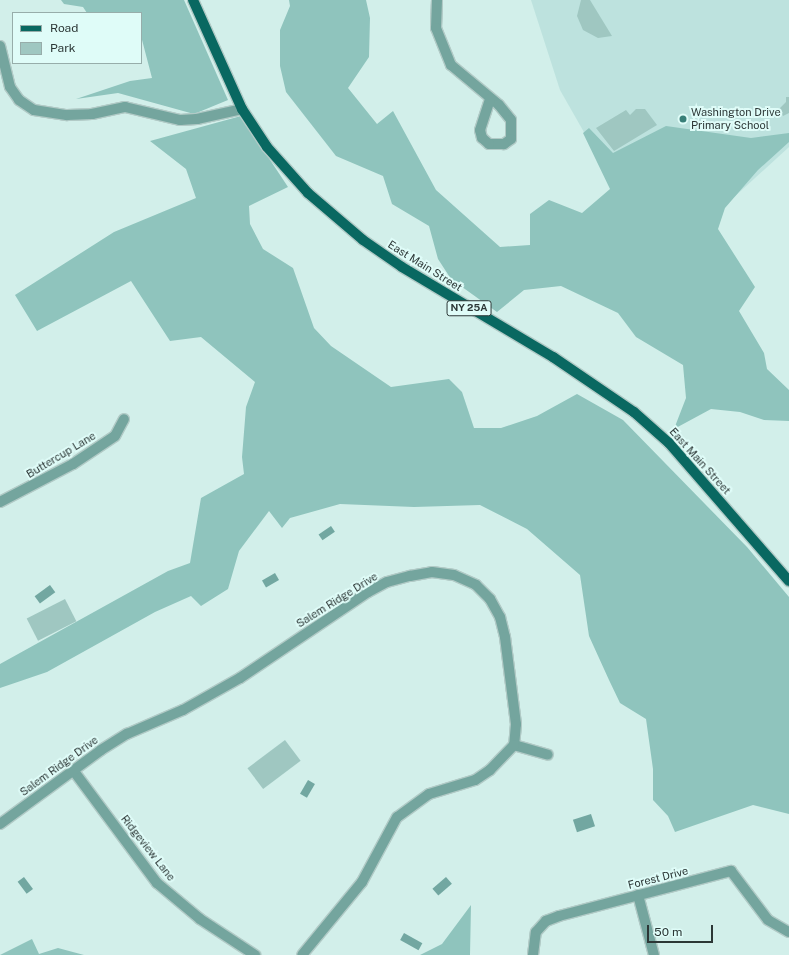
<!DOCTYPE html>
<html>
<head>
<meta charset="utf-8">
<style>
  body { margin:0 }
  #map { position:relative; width:789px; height:955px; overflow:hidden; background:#d2efea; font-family:"Public Sans",sans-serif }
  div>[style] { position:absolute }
  .built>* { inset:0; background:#bde2de }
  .green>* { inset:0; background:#9fc7c1; transform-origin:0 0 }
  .forest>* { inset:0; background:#8fc4bd }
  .water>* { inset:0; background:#72a7a1; transform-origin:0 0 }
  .roads { filter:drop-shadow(1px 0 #b1cac6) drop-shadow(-1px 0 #b1cac6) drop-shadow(0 1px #b1cac6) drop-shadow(0 -1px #b1cac6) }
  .minor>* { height:10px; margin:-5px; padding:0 5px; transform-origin:5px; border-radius:5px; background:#74a59e }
  .major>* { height:10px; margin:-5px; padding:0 5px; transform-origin:5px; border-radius:5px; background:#096861 }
  .dots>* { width:11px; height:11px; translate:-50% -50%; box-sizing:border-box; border:2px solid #dffcf8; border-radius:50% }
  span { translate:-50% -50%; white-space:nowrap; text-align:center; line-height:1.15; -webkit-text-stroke:4px #dffcf8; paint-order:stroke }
  .shield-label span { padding:1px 3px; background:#dffcf8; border:1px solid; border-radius:3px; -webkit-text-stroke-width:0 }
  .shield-label { font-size:10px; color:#2c3736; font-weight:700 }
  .poi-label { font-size:11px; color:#2c3736 }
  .left { translate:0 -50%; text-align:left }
  .street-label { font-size:11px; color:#2c3736 }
  .legend { position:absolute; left:12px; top:12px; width:130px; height:52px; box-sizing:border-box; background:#dffcf8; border:1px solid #97adaa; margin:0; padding:5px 7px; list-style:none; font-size:12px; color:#2c3736 }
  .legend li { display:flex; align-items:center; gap:8px; height:20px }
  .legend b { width:20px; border:1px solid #97adaa }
  .scale { position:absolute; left:647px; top:925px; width:66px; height:18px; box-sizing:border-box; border:2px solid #2c3736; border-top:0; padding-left:5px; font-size:12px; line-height:14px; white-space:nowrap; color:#2c3736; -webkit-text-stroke:3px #dffcf8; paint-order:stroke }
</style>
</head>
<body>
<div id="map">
  <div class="built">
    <i style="clip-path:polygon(531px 0,789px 0,789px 147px,720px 210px,618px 192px,560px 90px)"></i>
  </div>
  <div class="green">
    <i style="clip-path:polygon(581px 0,590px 0,612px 36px,598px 38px,583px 30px,577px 16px)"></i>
    <i style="clip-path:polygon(786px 97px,789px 97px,789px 113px,783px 116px,779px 109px,786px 102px)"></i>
    <i style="clip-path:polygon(636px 109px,645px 109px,657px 125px,614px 151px,596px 128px,626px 110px,630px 115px)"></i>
    <i style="left:65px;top:599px;width:25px;height:43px;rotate:63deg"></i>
    <i style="left:285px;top:740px;width:26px;height:47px;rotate:53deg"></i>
  </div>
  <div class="forest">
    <i style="clip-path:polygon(61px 0,184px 0,228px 100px,194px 114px,118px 93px,76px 99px,130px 81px,152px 78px,141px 36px,141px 13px,87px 13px,83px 7px,64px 4px)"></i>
    <i style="clip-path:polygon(289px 0,366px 0,370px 18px,369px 57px,348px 88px,377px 124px,393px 111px,436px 190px,500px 247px,530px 245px,530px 214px,549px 200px,582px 213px,610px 189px,583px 133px,589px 128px,613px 153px,666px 126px,751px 138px,789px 133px,789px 142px,758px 170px,725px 208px,718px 229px,755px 287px,739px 311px,764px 353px,767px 369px,789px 390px,789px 421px,764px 420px,740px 412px,711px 409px,674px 429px,686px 398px,683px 365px,636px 337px,618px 313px,561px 286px,524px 290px,497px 312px,451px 279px,438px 259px,429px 226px,392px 204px,383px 176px,336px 156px,286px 92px,280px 66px,280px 30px,290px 6px)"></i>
    <i style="clip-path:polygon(241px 116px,288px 187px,249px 206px,250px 224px,263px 249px,293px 268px,314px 328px,331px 346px,391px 387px,449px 379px,462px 392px,474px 428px,501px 428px,537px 416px,577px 394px,623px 420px,747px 547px,789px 597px,789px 814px,753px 805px,675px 832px,668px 816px,653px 800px,653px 769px,646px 719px,620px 703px,609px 680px,589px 636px,580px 575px,527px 529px,480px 505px,414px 507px,340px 504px,290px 518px,282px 528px,269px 511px,239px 551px,228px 589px,201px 606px,191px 596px,155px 612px,47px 672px,0 688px,0 664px,168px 571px,190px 563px,201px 498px,244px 474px,242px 457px,246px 407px,255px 382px,201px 337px,170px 341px,131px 281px,37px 331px,15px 295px,114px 232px,196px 198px,186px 169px,150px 141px)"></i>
    <i style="clip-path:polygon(471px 905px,470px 955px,420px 955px,442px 944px)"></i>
    <i style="clip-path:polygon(32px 939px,39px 954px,58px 948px,84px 955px,0 955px)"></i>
  </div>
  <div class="water">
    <i style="left:331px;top:526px;width:7px;height:15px;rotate:56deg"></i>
    <i style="left:275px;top:573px;width:8px;height:15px;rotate:60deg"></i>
    <i style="left:50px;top:585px;width:9px;height:19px;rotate:54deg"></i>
    <i style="left:308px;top:780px;width:8px;height:16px;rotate:30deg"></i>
    <i style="left:591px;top:814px;width:13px;height:19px;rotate:72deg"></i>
    <i style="left:24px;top:877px;width:15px;height:8px;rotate:53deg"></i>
    <i style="left:446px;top:877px;width:9px;height:18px;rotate:49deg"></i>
    <i style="left:404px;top:933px;width:21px;height:8px;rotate:29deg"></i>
  </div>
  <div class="roads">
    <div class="minor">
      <i style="left:437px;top:0;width:28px;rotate:92deg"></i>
      <i style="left:436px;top:28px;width:40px;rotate:68deg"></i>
      <i style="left:451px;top:65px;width:62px;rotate:39.8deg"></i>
      <i style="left:499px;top:105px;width:19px;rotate:51deg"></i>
      <i style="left:511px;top:120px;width:19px;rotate:90deg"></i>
      <i style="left:511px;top:139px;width:9px;rotate:144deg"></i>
      <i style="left:504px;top:144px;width:15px;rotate:180deg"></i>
      <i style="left:489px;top:144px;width:9px;rotate:-139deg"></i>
      <i style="left:482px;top:138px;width:8px;rotate:-104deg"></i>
      <i style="left:480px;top:130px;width:33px;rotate:-72deg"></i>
      <i style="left:0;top:46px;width:42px;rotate:76.3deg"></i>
      <i style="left:10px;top:87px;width:16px;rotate:55deg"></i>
      <i style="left:19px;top:100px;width:18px;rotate:34deg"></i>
      <i style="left:34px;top:110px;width:33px;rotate:9deg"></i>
      <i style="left:67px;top:115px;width:25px;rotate:-2deg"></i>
      <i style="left:92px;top:114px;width:34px;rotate:-12deg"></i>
      <i style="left:125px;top:107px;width:57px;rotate:13.3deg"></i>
      <i style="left:180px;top:120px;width:17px;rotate:-3deg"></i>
      <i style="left:197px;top:119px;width:46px;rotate:-12.5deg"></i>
      <i style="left:0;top:502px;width:82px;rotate:-27.5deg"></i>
      <i style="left:73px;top:464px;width:50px;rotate:-33.7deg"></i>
      <i style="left:115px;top:436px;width:19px;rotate:-62deg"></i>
      <i style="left:514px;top:745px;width:35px;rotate:16deg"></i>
      <i style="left:73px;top:770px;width:141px;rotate:53.4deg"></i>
      <i style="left:157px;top:883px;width:56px;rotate:39.9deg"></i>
      <i style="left:200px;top:919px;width:66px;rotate:33.2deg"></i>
      <i style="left:0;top:824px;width:125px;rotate:-36.2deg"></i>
      <i style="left:101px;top:750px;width:31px;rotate:-32deg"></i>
      <i style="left:127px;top:734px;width:61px;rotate:-23.2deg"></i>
      <i style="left:183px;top:710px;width:65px;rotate:-29.3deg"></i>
      <i style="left:240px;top:678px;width:154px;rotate:-33.9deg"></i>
      <i style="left:368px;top:592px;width:21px;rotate:-28deg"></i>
      <i style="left:387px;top:582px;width:24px;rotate:-15deg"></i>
      <i style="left:410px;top:576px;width:22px;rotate:-10deg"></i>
      <i style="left:432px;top:572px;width:22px;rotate:8deg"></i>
      <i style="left:454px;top:575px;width:24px;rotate:24deg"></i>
      <i style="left:476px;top:585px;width:20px;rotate:45deg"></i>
      <i style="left:490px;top:599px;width:21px;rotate:61deg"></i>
      <i style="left:500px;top:617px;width:21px;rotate:76deg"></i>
      <i style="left:505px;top:637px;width:88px;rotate:82.8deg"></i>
      <i style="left:516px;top:724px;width:21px;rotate:95deg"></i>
      <i style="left:514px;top:745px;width:35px;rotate:134deg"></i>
      <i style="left:490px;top:770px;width:18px;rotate:146deg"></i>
      <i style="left:475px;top:780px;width:48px;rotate:163.1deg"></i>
      <i style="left:429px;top:794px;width:39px;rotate:144deg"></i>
      <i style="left:397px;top:817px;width:74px;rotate:118.3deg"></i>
      <i style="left:362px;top:882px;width:94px;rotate:129.4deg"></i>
      <i style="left:638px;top:895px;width:62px;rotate:75.1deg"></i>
      <i style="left:533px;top:955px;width:23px;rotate:-83deg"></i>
      <i style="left:536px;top:932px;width:15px;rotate:-48deg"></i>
      <i style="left:546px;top:921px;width:14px;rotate:-21deg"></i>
      <i style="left:559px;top:916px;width:178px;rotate:-14.7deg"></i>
      <i style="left:731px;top:871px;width:61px;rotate:52.9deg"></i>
      <i style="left:768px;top:920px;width:24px;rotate:30deg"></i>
    </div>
    <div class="major">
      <i style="left:193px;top:0;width:120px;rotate:65.8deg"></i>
      <i style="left:242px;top:109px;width:45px;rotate:56.7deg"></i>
      <i style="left:267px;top:147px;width:62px;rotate:48.3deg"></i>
      <i style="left:308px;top:193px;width:72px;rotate:40.5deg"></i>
      <i style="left:363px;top:240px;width:47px;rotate:34.7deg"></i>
      <i style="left:402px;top:267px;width:176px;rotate:30.8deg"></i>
      <i style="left:553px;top:357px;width:98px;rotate:34.2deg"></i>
      <i style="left:634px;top:412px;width:47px;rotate:41.5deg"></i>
      <i style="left:669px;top:443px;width:183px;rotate:49deg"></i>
    </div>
  </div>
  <div class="dots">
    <i style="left:683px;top:119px;background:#387f78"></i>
  </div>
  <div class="shield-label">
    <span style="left:469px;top:308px">NY 25A</span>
  </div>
  <div class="poi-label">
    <span class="left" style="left:691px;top:119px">Washington Drive<br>Primary School</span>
  </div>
  <div class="street-label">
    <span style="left:425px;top:266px;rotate:32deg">East Main Street</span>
    <span style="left:61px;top:455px;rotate:-31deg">Buttercup Lane</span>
    <span style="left:700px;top:461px;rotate:48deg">East Main Street</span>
    <span style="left:337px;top:600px;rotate:-32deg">Salem Ridge Drive</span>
    <span style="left:59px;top:766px;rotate:-36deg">Salem Ridge Drive</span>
    <span style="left:148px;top:848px;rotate:52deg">Ridgeview Lane</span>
    <span style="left:658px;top:878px;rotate:-14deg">Forest Drive</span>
  </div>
  <ul class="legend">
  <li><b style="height:5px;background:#096861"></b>Road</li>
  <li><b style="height:11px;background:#9fc7c1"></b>Park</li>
  </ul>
  <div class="scale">50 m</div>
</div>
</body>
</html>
